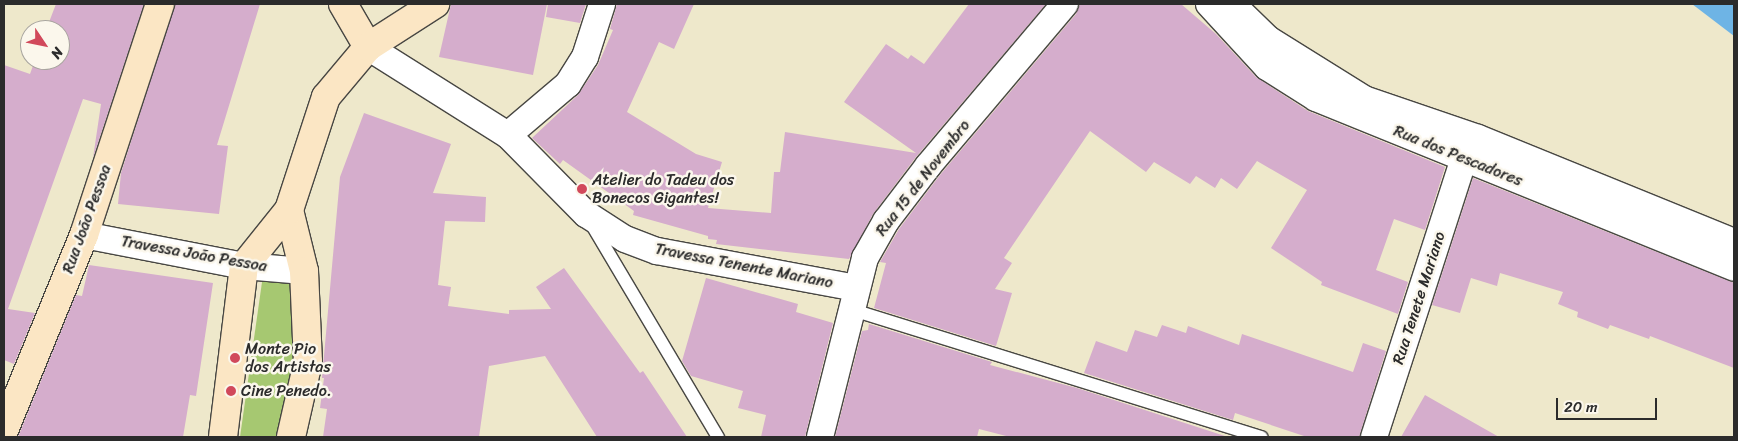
<!DOCTYPE html>
<html>
<head>
<meta charset="utf-8">
<style>
  body { margin:0 }
  #map { position:relative; width:1738px; height:441px; overflow:hidden; background:#eee8cb; font-family:Sriracha,sans-serif }
  div>[style] { position:absolute }
  .green>* { inset:0; background:#a6c871 }
  .water>* { inset:0; background:#6eb4e5 }
  .building>* { inset:0; background:#d5adcc }
  .roads { filter:drop-shadow(1px 0 #484743) drop-shadow(-1px 0 #484743) drop-shadow(0 1px #484743) drop-shadow(0 -1px #484743) }
  .lane>* { height:12px; margin:-6px; padding:0 6px; transform-origin:6px; border-radius:6px; background:#fff }
  .street>* { height:26px; margin:-13px; padding:0 13px; transform-origin:13px; border-radius:13px; background:#fff }
  .secondary>* { height:28px; margin:-14px; padding:0 14px; transform-origin:14px; border-radius:14px; background:#fbe6c4 }
  .dots>* { width:14px; height:14px; translate:-50% -50%; box-sizing:border-box; border:2px solid #fbf7ec; border-radius:50% }
  span { translate:-50% -50%; white-space:nowrap; text-align:center; line-height:1.15; -webkit-text-stroke:5px #fbf7ec; paint-order:stroke }
  .street-label { font-size:16px; color:#2b2b2b }
  .poi-label { font-size:16px; color:#2b2b2b }
  .left { translate:0 -50%; text-align:left }
  .frame { position:absolute; inset:0; border:5px solid #2b2b2b; pointer-events:none }
  .north { position:absolute; left:20px; top:20px; width:50px; height:50px; box-sizing:border-box; background:#fbf7ec; border:1px solid #a8a59f; border-radius:50%; rotate:124deg; font-size:14px; font-weight:700; line-height:20px; text-align:center; color:#2b2b2b }
  .north::after { content:''; display:block; margin:auto; width:18px; height:22px; background:#d1495b; clip-path:polygon(50% 0,100% 100%,50% 72%,0 100%) }
  .scale { position:absolute; left:1556px; top:398px; width:101px; height:22px; box-sizing:border-box; border:2px solid #2b2b2b; border-top:0; padding-left:6px; font-size:15px; line-height:18px; white-space:nowrap; color:#2b2b2b; -webkit-text-stroke:4px #fbf7ec; paint-order:stroke }
</style>
</head>
<body>
<div id="map">
  <div class="green">
    <i style="clip-path:polygon(264px 268px,291px 272px,295px 373px,276px 437px,240px 437px)"></i>
  </div>
  <div class="water">
    <i style="clip-path:polygon(1692px 4px,1734px 4px,1734px 36px)"></i>
  </div>
  <div class="building">
    <i style="clip-path:polygon(56px 4px,144px 4px,93px 158px,101px 104px,83px 99px,8px 309px,35px 313px,14px 364px,4px 360px,4px 65px,30px 74px,35px 60px,60px 60px,60px 30px,46px 30px)"></i>
    <i style="clip-path:polygon(175px 4px,260px 4px,217px 145px,228px 146px,219px 214px,118px 204px,121px 173px)"></i>
    <i style="clip-path:polygon(451px 4px,547px 4px,533px 75px,439px 57px)"></i>
    <i style="clip-path:polygon(548px 4px,586px 4px,580px 23px,546px 17px)"></i>
    <i style="clip-path:polygon(617px 4px,694px 4px,674px 49px,659px 42px,627px 112px,696px 154px,722px 162px,708px 208px,771px 213px,774px 172px,780px 172px,785px 132px,916px 153px,844px 102px,886px 44px,908px 59px,911px 55px,924px 64px,969px 4px,1046px 4px,916px 157px,873px 214px,849px 259px,716px 244px,717px 240px,708px 239px,708px 236px,633px 215px,634px 211px,563px 160px,560px 164px,532px 138px,578px 95px,598px 65px,613px 30px,610px 29px)"></i>
    <i style="clip-path:polygon(1080px 4px,1181px 4px,1216px 34px,1256px 77px,1308px 111px,1445px 167px,1425px 230px,1394px 219px,1376px 270px,1408px 282px,1398px 314px,1321px 285px,1322px 282px,1271px 248px,1307px 190px,1257px 161px,1237px 189px,1221px 178px,1215px 188px,1196px 176px,1190px 184px,1154px 162px,1146px 172px,1090px 131px,1004px 258px,1012px 263px,995px 289px,1012px 293px,996px 346px,874px 308px,886px 263px,880px 262px,899px 229px,940px 175px,1076px 14px)"></i>
    <i style="clip-path:polygon(364px 113px,451px 144px,433px 193px,486px 197px,485px 222px,445px 221px,438px 285px,451px 287px,448px 306px,509px 314px,509px 310px,551px 309px,536px 287px,564px 268px,640px 373px,643px 371px,687px 437px,597px 437px,545px 356px,489px 366px,479px 437px,323px 437px,327px 409px,320px 408px,324px 378px,322px 378px,340px 177px)"></i>
    <i style="clip-path:polygon(1473px 178px,1734px 283px,1734px 368px,1650px 336px,1649px 339px,1610px 325px,1608px 329px,1577px 317px,1578px 312px,1558px 304px,1563px 292px,1500px 273px,1497px 286px,1471px 278px,1460px 313px,1432px 305px)"></i>
    <i style="clip-path:polygon(89px 265px,213px 283px,196px 396px,190px 395px,183px 437px,18px 437px,76px 295px,82px 296px)"></i>
    <i style="clip-path:polygon(706px 278px,798px 304px,796px 312px,833px 323px,805px 437px,761px 437px,766px 415px,738px 408px,743px 391px,691px 376px,682px 361px)"></i>
    <i style="clip-path:polygon(869px 324px,992px 362px,990px 365px,1077px 388px,1228px 437px,1010px 437px,979px 429px,977px 437px,835px 437px,862px 331px,868px 330px)"></i>
    <i style="clip-path:polygon(1162px 325px,1186px 333px,1188px 326px,1239px 345px,1242px 334px,1353px 372px,1363px 343px,1386px 351px,1359px 437px,1307px 437px,1235px 413px,1233px 420px,1084px 373px,1096px 341px,1127px 352px,1135px 330px,1157px 337px)"></i>
    <i style="clip-path:polygon(1425px 395px,1446px 407px,1499px 437px,1401px 437px)"></i>
  </div>
  <div class="roads">
    <div class="lane">
      <i style="left:592px;top:225px;width:247px;rotate:59.3deg"></i>
      <i style="left:853px;top:310px;width:428px;rotate:17.3deg"></i>
    </div>
    <div class="street">
      <i style="left:1209px;top:4px;width:86px;rotate:47.4deg"></i>
      <i style="left:1267px;top:67px;width:58px;rotate:32.3deg"></i>
      <i style="left:1316px;top:98px;width:451px;rotate:22.1deg"></i>
      <i style="left:1232px;top:4px;width:50px;rotate:44.2deg"></i>
      <i style="left:1268px;top:39px;width:113px;rotate:32deg"></i>
      <i style="left:1364px;top:99px;width:120px;rotate:18.9deg"></i>
      <i style="left:1478px;top:138px;width:276px;rotate:22.1deg"></i>
      <i style="left:368px;top:47px;width:165px;rotate:32.2deg"></i>
      <i style="left:508px;top:135px;width:111px;rotate:45.4deg"></i>
      <i style="left:586px;top:214px;width:46px;rotate:32.7deg"></i>
      <i style="left:625px;top:239px;width:34px;rotate:21deg"></i>
      <i style="left:657px;top:251px;width:202px;rotate:10.5deg"></i>
      <i style="left:508px;top:135px;width:79px;rotate:-40.4deg"></i>
      <i style="left:568px;top:84px;width:32px;rotate:-58deg"></i>
      <i style="left:585px;top:57px;width:56px;rotate:-72.2deg"></i>
      <i style="left:84px;top:235px;width:163px;rotate:11deg"></i>
      <i style="left:244px;top:266px;width:60px;rotate:4.8deg"></i>
      <i style="left:820px;top:437px;width:185px;rotate:-75.9deg"></i>
      <i style="left:865px;top:258px;width:43px;rotate:-60.4deg"></i>
      <i style="left:886px;top:221px;width:69px;rotate:-52.6deg"></i>
      <i style="left:928px;top:166px;width:212px;rotate:-49.8deg"></i>
      <i style="left:1374px;top:437px;width:293px;rotate:-72.1deg"></i>
    </div>
    <div class="secondary">
      <i style="left:343px;top:4px;width:50px;rotate:59.8deg"></i>
      <i style="left:289px;top:210px;width:63px;rotate:76.2deg"></i>
      <i style="left:304px;top:271px;width:91px;rotate:87.5deg"></i>
      <i style="left:308px;top:362px;width:77px;rotate:102.8deg"></i>
      <i style="left:4px;top:430px;width:211px;rotate:-67.7deg"></i>
      <i style="left:84px;top:235px;width:243px;rotate:-71.8deg"></i>
      <i style="left:223px;top:437px;width:172px;rotate:-83deg"></i>
      <i style="left:244px;top:266px;width:72px;rotate:-51.2deg"></i>
      <i style="left:289px;top:210px;width:119px;rotate:-71.9deg"></i>
      <i style="left:326px;top:97px;width:65px;rotate:-50deg"></i>
      <i style="left:368px;top:47px;width:80px;rotate:-32.7deg"></i>
    </div>
  </div>
  <div class="dots">
    <i style="left:582px;top:189px;background:#d1495b"></i>
    <i style="left:235px;top:358px;background:#d1495b"></i>
    <i style="left:231px;top:391px;background:#d1495b"></i>
  </div>
  <div class="street-label">
    <span style="left:1458px;top:156px;rotate:22deg">Rua dos Pescadores</span>
    <span style="left:923px;top:178px;rotate:-52deg">Rua 15 de Novembro</span>
    <span style="left:87px;top:219px;rotate:-70deg">Rua João Pessoa</span>
    <span style="left:194px;top:254px;rotate:10deg">Travessa João Pessoa</span>
    <span style="left:744px;top:266px;rotate:11deg">Travessa Tenente Mariano</span>
    <span style="left:1419px;top:298px;rotate:-72deg">Rua Tenete Mariano</span>
  </div>
  <div class="poi-label">
    <span class="left" style="left:592px;top:189px">Atelier do Tadeu dos<br>Bonecos Gigantes!</span>
    <span class="left" style="left:245px;top:358px">Monte Pio<br>dos Artistas</span>
    <span class="left" style="left:241px;top:391px">Cine Penedo.</span>
  </div>
  <div class="frame"></div>
  <div class="north">N</div>
  <div class="scale">20 m</div>
</div>
</body>
</html>
